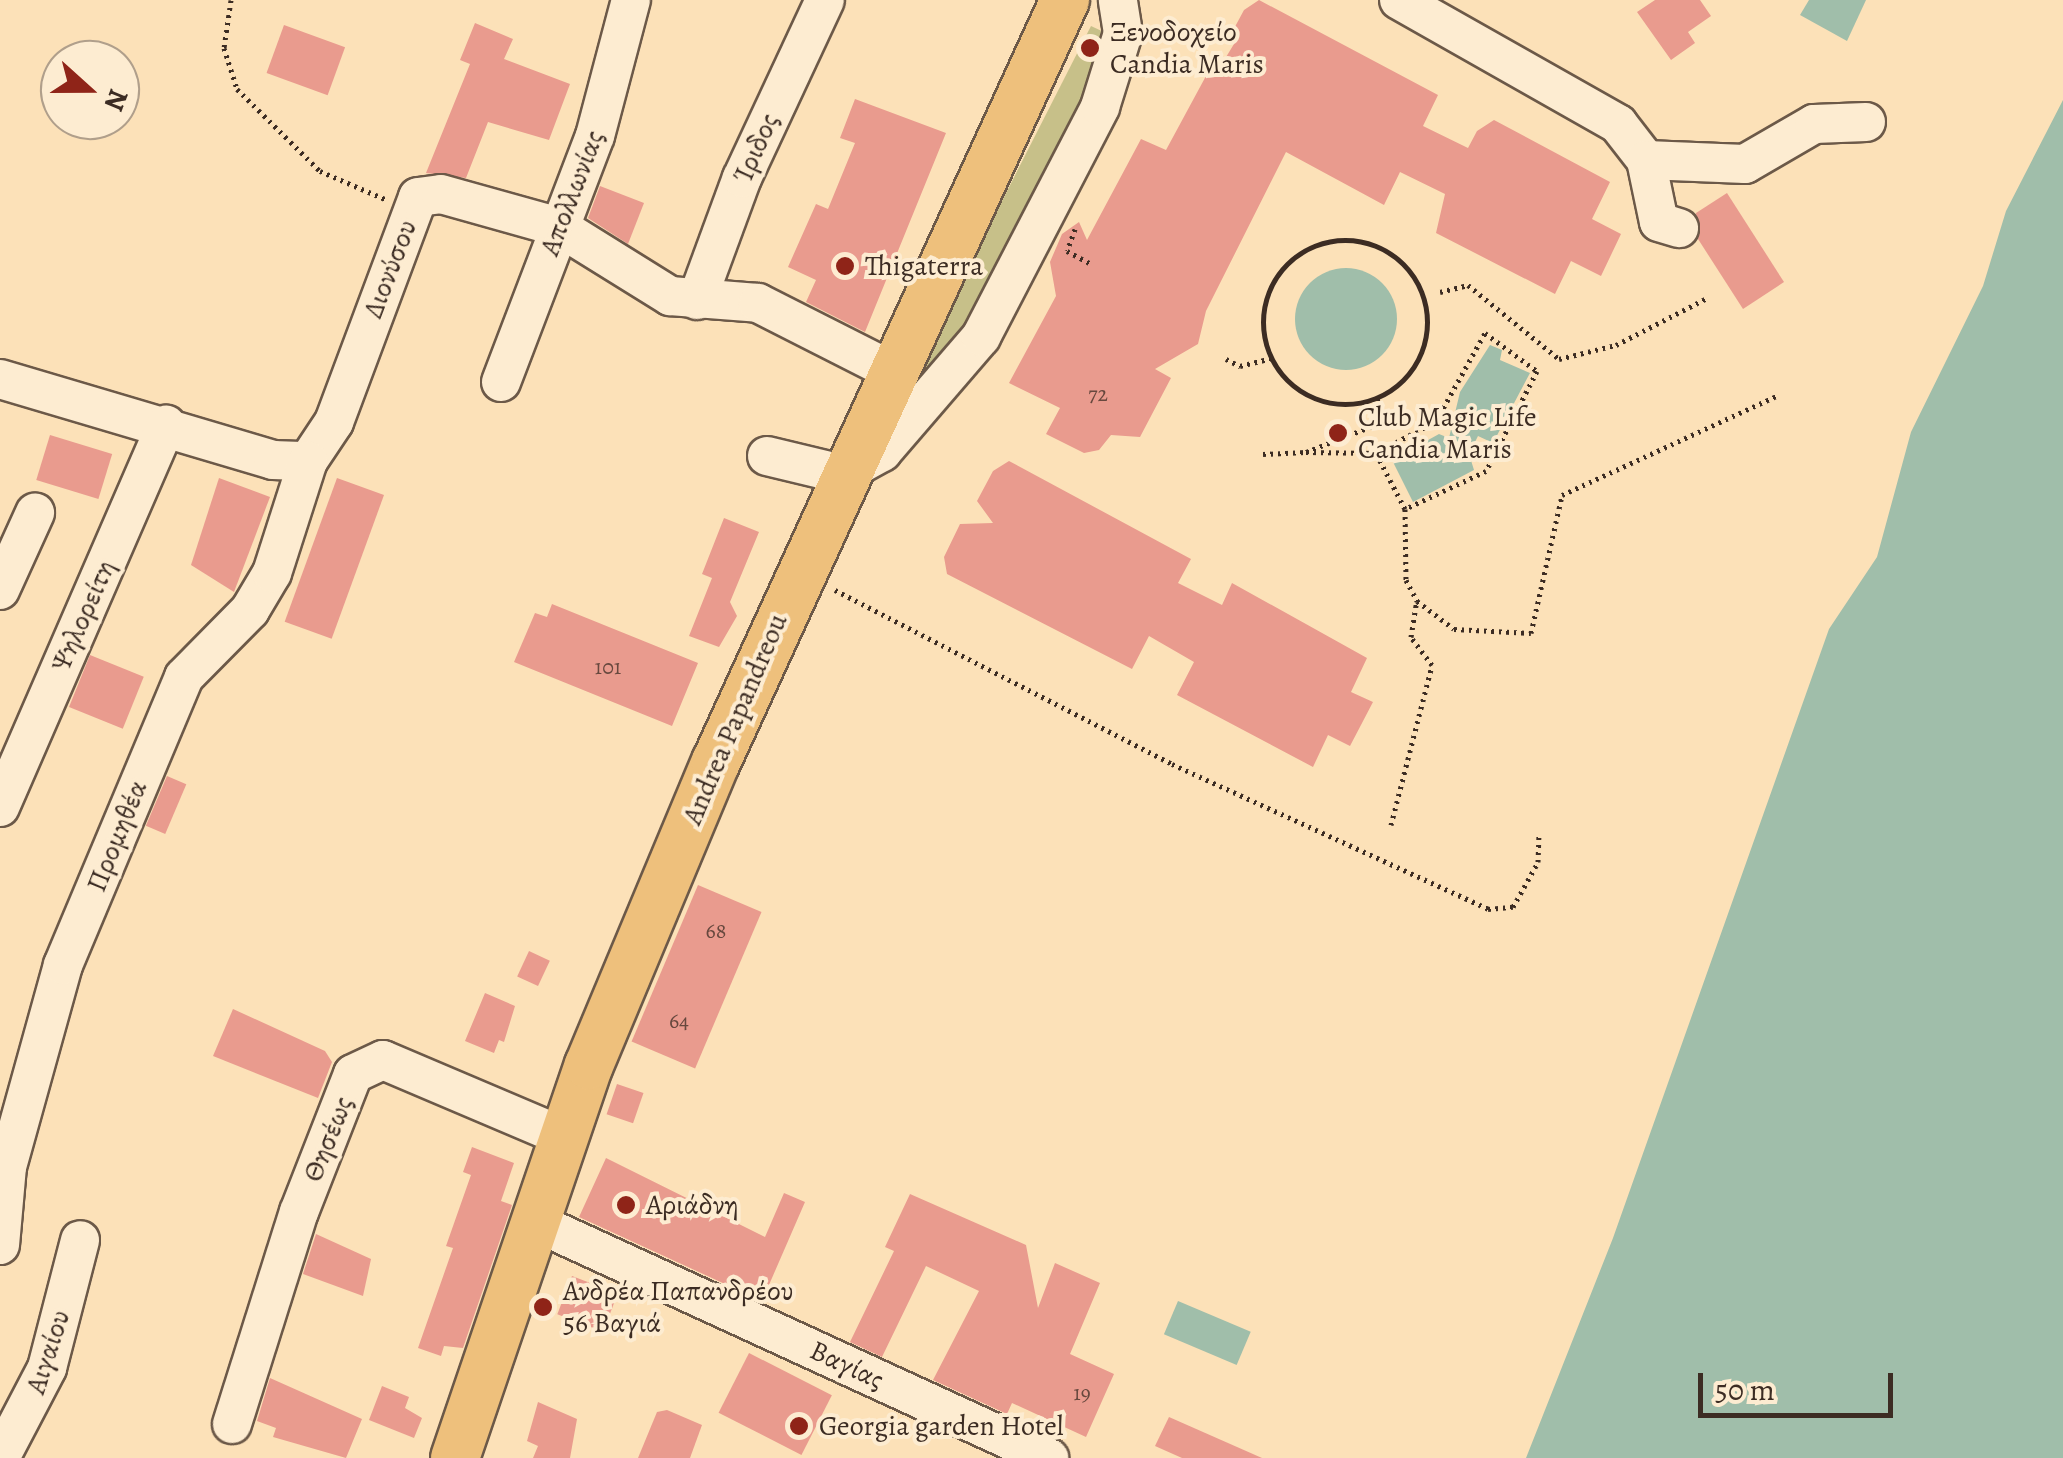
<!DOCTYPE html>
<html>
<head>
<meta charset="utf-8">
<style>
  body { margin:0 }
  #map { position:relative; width:2063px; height:1458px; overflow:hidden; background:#fce1b8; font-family:Alegreya,serif }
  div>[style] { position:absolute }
  .green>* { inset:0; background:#c7c089 }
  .water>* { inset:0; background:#a0beaa; transform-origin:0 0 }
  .round { border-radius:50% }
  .building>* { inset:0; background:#e99b8e; transform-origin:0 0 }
  .path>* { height:5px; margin-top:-2.5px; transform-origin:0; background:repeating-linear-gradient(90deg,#3c2c23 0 2.5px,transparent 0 7.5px) }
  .path>.ring { margin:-2.5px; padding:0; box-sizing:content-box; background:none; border:5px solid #3c2c23; border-radius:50% }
  .roads { filter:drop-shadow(2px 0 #6c5948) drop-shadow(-2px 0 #6c5948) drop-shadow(0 2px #6c5948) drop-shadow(0 -2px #6c5948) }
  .minor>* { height:38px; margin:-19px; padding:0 19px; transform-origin:19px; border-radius:19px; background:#fdecd1 }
  .major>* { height:48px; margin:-24px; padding:0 24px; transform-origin:24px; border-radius:24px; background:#eec07c }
  .dots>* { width:28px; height:28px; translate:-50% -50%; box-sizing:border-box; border:5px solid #fdecd1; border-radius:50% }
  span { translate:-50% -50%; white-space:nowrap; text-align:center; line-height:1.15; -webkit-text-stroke:8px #fdecd1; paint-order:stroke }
  .number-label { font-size:22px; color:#67483e }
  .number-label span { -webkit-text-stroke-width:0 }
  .poi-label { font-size:28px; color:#3c2c23 }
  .left { translate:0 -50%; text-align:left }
  .street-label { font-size:28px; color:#3c2c23 }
  .north { position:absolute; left:40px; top:40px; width:100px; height:100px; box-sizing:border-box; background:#fdecd1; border:2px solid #b09f8b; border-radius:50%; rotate:111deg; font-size:28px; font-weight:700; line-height:40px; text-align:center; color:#3c2c23 }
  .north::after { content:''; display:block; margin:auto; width:35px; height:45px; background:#8f2418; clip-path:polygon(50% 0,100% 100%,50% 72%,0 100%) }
  .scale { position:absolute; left:1698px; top:1373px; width:195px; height:45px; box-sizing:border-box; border:5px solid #3c2c23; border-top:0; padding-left:12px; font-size:30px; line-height:35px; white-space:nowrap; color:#3c2c23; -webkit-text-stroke:8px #fdecd1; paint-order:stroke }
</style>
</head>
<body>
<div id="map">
  <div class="green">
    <i style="clip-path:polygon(1091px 26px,1106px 33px,1104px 66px,972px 325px,893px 415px)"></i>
  </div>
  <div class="water">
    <i style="clip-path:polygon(1809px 0,1866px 0,1847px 41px,1800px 15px)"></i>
    <i style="clip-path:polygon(2063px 100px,2063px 1458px,1526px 1458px,1613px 1238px,1829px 629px,1877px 557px,1911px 432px,1983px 286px,2006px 211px)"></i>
    <i class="round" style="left:1295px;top:268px;width:102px;height:102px"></i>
    <i style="clip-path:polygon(1490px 345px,1502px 350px,1500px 360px,1530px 373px,1493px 443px,1478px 436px,1469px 454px,1474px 470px,1413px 502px,1392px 460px,1439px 434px,1449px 438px,1460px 392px)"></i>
    <i style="left:1178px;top:1301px;width:79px;height:36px;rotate:23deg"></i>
  </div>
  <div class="building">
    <i style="clip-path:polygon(1259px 0,1438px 95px,1423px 126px,1468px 148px,1477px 131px,1494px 120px,1610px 182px,1592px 219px,1621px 234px,1601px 276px,1571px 261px,1555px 294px,1436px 233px,1445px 194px,1400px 172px,1384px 205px,1286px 152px,1206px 311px,1198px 344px,1155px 369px,1171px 378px,1140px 437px,1111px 435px,1099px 450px,1084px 453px,1046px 434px,1060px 408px,1009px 383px,1056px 296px,1050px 262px,1062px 234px,1079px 222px,1087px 240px,1141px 139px,1166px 150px,1213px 63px,1223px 62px,1234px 44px,1230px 36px,1244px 10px)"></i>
    <i style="clip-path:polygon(1655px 0,1700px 0,1711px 16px,1688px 32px,1695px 43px,1671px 60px,1637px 12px)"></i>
    <i style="clip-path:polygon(475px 23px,513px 39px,504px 59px,570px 84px,549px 140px,488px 122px,466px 178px,426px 173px,470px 64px,460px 60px)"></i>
    <i style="left:284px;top:25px;width:65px;height:51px;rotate:20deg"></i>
    <i style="clip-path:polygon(855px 99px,946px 133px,865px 332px,806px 302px,816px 280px,788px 267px,816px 204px,828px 209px,855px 143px,840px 138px)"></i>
    <i style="clip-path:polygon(600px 186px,644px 203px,628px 244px,588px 218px)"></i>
    <i style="clip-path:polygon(1727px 193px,1784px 282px,1743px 309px,1698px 239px,1696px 213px)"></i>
    <i style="left:50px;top:435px;width:65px;height:47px;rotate:17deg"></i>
    <i style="clip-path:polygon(1009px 461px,1191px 559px,1178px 583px,1222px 605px,1232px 583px,1367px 658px,1351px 692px,1373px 702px,1350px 746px,1328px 735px,1313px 767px,1177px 695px,1194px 662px,1149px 636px,1132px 669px,947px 574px,944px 557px,960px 524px,993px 523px,977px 501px,993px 471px)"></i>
    <i style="clip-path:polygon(219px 478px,270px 497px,234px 592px,191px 565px)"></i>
    <i style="left:337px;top:478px;width:50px;height:153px;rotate:20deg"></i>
    <i style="clip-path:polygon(724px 518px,759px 532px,730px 602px,737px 616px,719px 647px,689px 636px,712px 578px,702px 574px)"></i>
    <i style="clip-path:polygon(552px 604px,698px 663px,672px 726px,514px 662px,535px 613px,547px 617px)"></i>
    <i style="left:90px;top:655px;width:58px;height:56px;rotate:22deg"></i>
    <i style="left:167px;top:776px;width:21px;height:54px;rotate:23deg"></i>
    <i style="left:698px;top:885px;width:69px;height:170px;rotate:23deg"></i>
    <i style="left:529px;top:951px;width:23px;height:28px;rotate:25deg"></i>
    <i style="clip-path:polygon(485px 993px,515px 1006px,504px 1042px,499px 1040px,494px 1053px,465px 1041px)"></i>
    <i style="clip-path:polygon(233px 1009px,325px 1051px,332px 1062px,318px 1098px,213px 1056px)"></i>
    <i style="left:617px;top:1084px;width:28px;height:32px;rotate:19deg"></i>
    <i style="clip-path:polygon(472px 1147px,514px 1163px,501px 1201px,512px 1205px,463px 1348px,444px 1346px,441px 1356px,418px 1348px,453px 1248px,446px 1246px,471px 1175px,463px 1172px)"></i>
    <i style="clip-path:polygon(606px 1158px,765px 1237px,784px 1193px,805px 1202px,762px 1301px,579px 1217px)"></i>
    <i style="clip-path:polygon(910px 1194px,1026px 1245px,1038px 1308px,1055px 1263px,1100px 1283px,1070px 1354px,1114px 1374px,1086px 1437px,1012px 1403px,1007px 1414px,933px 1380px,979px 1291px,926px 1266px,882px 1357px,850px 1342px,894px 1251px,885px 1247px)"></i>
    <i style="clip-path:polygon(316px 1234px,371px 1259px,363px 1296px,303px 1274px)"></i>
    <i style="left:572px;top:1276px;width:49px;height:41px;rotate:21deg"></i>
    <i style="left:749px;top:1353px;width:93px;height:67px;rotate:27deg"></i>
    <i style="clip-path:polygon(270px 1378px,362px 1419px,346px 1458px,273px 1437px,276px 1428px,257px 1421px)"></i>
    <i style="clip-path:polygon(382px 1386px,409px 1397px,405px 1408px,422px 1418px,414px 1438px,369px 1420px)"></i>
    <i style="clip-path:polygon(538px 1402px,577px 1419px,570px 1458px,533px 1458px,538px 1446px,527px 1441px)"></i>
    <i style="clip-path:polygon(667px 1410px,702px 1425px,690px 1458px,638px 1458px,657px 1412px)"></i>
    <i style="clip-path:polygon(1169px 1417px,1262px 1458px,1182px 1458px,1155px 1446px)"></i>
  </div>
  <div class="path">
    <i style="left:231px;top:0;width:49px;rotate:98.3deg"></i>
    <i style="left:224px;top:48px;width:43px;rotate:72.4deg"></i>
    <i style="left:237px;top:89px;width:117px;rotate:44.7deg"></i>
    <i style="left:320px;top:171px;width:71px;rotate:23.3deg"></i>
    <i style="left:1075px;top:229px;width:23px;rotate:110deg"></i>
    <i style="left:1067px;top:251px;width:27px;rotate:28deg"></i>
    <i class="ring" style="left:1263px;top:240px;width:159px;height:159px"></i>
    <i style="left:1440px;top:292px;width:29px;rotate:-14deg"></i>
    <i style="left:1468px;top:285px;width:117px;rotate:39.1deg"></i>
    <i style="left:1559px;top:359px;width:59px;rotate:-13.8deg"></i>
    <i style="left:1616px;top:345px;width:102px;rotate:-27.3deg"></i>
    <i style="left:1226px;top:359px;width:16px;rotate:27deg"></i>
    <i style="left:1240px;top:366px;width:32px;rotate:-14deg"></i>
    <i style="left:1376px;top:453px;width:70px;rotate:-179.2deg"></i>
    <i style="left:1306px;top:452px;width:79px;rotate:-21.4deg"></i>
    <i style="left:1380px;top:423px;width:27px;rotate:-96deg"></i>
    <i style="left:1263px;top:454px;width:43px;rotate:-2.7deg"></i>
    <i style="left:1405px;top:509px;width:63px;rotate:-117.4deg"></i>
    <i style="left:1376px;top:453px;width:68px;rotate:-28.1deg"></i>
    <i style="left:1436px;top:421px;width:101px;rotate:-60.9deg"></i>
    <i style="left:1485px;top:333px;width:64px;rotate:36.2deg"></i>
    <i style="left:1537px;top:371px;width:112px;rotate:117deg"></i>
    <i style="left:1486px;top:471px;width:89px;rotate:154.9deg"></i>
    <i style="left:1405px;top:509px;width:71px;rotate:89.2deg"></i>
    <i style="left:1406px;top:580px;width:24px;rotate:62deg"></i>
    <i style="left:1417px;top:601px;width:46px;rotate:37.1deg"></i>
    <i style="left:1454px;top:629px;width:77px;rotate:3deg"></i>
    <i style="left:1531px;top:633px;width:141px;rotate:-77.3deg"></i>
    <i style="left:1562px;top:495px;width:238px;rotate:-24.8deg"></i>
    <i style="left:835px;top:590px;width:379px;rotate:27.3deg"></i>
    <i style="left:1172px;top:764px;width:348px;rotate:24.6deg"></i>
    <i style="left:1488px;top:909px;width:25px;rotate:-5deg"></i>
    <i style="left:1513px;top:907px;width:51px;rotate:-60.9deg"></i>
    <i style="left:1538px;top:862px;width:26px;rotate:-88deg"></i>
    <i style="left:1391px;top:825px;width:165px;rotate:-75.6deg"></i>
    <i style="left:1432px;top:665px;width:35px;rotate:-127deg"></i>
    <i style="left:1411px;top:637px;width:36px;rotate:-81deg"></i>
  </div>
  <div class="roads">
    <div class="minor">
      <i style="left:1399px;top:0;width:252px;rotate:29.5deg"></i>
      <i style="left:1618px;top:124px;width:46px;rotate:52.1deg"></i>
      <i style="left:1646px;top:160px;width:63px;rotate:78.2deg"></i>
      <i style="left:1659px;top:222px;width:21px;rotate:17deg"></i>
      <i style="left:1646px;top:160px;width:99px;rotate:2.3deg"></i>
      <i style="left:1745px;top:164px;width:80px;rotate:-30.1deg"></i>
      <i style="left:1814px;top:124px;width:52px;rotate:-2.2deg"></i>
      <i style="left:697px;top:300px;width:130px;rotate:-69.8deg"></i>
      <i style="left:742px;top:178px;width:196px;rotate:-65deg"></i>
      <i style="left:0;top:379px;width:285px;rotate:16.5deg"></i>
      <i style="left:273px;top:460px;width:35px;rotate:2deg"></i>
      <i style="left:308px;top:461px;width:47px;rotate:-56.3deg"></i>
      <i style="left:334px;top:422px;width:240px;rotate:-69.5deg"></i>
      <i style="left:418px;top:197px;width:23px;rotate:-7deg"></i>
      <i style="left:441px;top:194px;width:123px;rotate:15.6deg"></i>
      <i style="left:559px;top:227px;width:131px;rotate:31.9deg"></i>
      <i style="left:670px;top:296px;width:88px;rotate:4.5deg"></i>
      <i style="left:758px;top:303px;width:148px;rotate:26.9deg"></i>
      <i style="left:501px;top:382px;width:263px;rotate:-69.1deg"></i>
      <i style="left:595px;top:136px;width:141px;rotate:-75.2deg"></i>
      <i style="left:767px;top:456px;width:77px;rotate:13.5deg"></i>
      <i style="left:842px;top:474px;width:46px;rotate:-28.8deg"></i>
      <i style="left:882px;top:452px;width:152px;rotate:-49.3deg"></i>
      <i style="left:981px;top:337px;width:259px;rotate:-62.6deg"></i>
      <i style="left:1100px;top:107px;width:77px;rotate:-72.7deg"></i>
      <i style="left:1123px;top:33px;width:33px;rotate:-99deg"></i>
      <i style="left:0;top:590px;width:85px;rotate:-65.6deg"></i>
      <i style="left:0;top:807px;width:417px;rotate:-66.5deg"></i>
      <i style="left:535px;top:1222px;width:566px;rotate:24.66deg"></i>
      <i style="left:0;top:1245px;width:78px;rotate:-84.9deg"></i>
      <i style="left:7px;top:1167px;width:210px;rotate:-74.5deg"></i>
      <i style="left:63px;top:965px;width:312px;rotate:-67.2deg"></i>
      <i style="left:184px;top:677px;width:94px;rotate:-45.4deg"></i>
      <i style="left:250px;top:610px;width:43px;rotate:-59.3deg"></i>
      <i style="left:272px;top:573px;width:118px;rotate:-72.2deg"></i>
      <i style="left:232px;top:1424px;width:222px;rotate:-72.5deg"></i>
      <i style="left:299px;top:1212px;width:148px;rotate:-68.6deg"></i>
      <i style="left:353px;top:1074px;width:33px;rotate:-25deg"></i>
      <i style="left:383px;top:1060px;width:197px;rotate:23deg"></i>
      <i style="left:0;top:1458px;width:102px;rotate:-62.4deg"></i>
      <i style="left:47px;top:1368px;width:132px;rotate:-75.5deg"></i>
    </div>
    <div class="major">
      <i style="left:455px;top:1458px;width:415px;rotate:-71.2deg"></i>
      <i style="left:589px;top:1065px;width:329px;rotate:-67.3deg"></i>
      <i style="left:716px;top:762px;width:838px;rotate:-65.39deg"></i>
    </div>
  </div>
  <div class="dots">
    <i style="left:1090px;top:48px;background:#8f2418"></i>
    <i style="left:845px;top:266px;background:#8f2418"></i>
    <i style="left:1338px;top:433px;background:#8f2418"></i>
    <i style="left:626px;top:1205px;background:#8f2418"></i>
    <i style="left:543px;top:1307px;background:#8f2418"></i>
    <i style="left:799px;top:1426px;background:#8f2418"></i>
  </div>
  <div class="number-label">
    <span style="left:1098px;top:395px">72</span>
    <span style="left:608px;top:668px">101</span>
    <span style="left:716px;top:932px">68</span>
    <span style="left:679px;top:1022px">64</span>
    <span style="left:1082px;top:1394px">19</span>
  </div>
  <div class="poi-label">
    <span class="left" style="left:1110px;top:48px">Ξενοδοχείο<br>Candia Maris</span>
    <span class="left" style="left:865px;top:266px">Thigaterra</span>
    <span class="left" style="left:1358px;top:433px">Club Magic Life<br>Candia Maris</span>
    <span class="left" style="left:646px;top:1205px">Αριάδνη</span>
    <span class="left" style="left:563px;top:1307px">Ανδρέα Παπανδρέου<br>56 Βαγιά</span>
    <span class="left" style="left:819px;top:1426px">Georgia garden Hotel</span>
  </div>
  <div class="street-label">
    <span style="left:756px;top:148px;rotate:-66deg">Ίριδος</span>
    <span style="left:572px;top:193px;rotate:-69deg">Απολλωνίας</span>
    <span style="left:390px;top:269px;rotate:-69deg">Διονύσου</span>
    <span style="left:83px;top:616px;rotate:-66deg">Ψηλορείτη</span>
    <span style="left:735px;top:719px;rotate:-67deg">Andrea Papandreou</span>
    <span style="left:117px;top:836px;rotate:-68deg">Προμηθέα</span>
    <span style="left:328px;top:1139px;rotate:-68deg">Θησέως</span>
    <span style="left:48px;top:1352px;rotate:-72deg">Αιγαίου</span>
    <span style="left:847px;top:1365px;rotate:25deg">Βαγίας</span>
  </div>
  <div class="north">N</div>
  <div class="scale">50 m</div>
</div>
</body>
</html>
